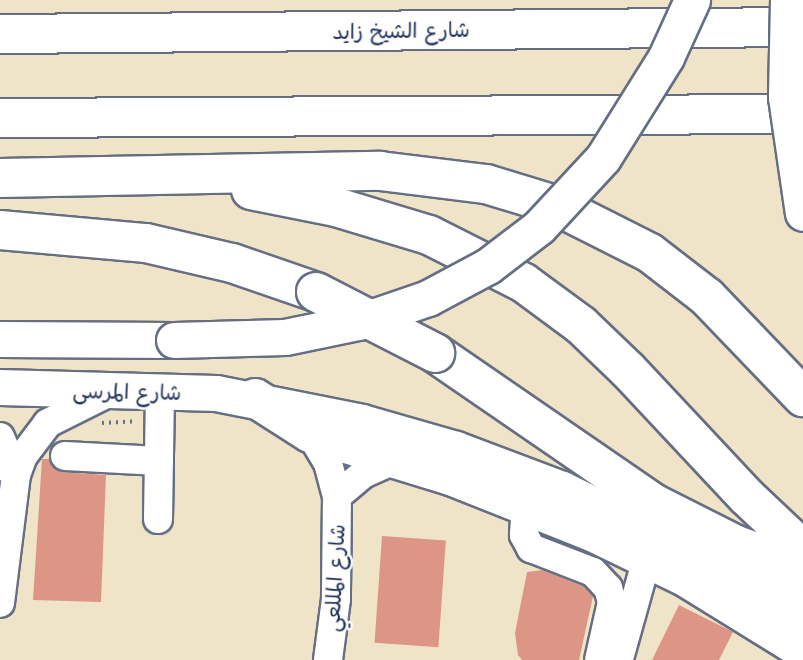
<!DOCTYPE html>
<html>
<head>
<meta charset="utf-8">
<style>
  body { margin:0 }
  #map { position:relative; width:803px; height:660px; overflow:hidden; background:#efe4c7; font-family:"Playpen Sans","Playpen Sans Arabic",sans-serif }
  div>[style] { position:absolute }
  .building>* { inset:0; background:#dd9686; transform-origin:0 0 }
  .path>* { height:3.5px; margin-top:-1.75px; transform-origin:0; background:repeating-linear-gradient(90deg,#656e83 0 2px,transparent 0 7px) }
  .roads { filter:drop-shadow(2px 0 #656e83) drop-shadow(-2px 0 #656e83) drop-shadow(0 2px #656e83) drop-shadow(0 -2px #656e83) }
  .minor>* { height:28px; margin:-14px; padding:0 14px; transform-origin:14px; border-radius:14px; background:#fff }
  .major>* { height:35px; margin:-17.5px; padding:0 17.5px; transform-origin:17.5px; border-radius:17.5px; background:#fff }
  .highway>* { height:38px; margin:-19px; padding:0 19px; transform-origin:19px; border-radius:19px; background:#fff }
  .bridges { filter:drop-shadow(2px 0 #656e83) drop-shadow(-2px 0 #656e83) drop-shadow(0 2px #656e83) drop-shadow(0 -2px #656e83) }
  .major-bridge>* { height:35px; margin:-17.5px; padding:0 17.5px; transform-origin:17.5px; border-radius:17.5px; background:#fff }
  .highway-bridge>* { height:38px; margin:-19px; padding:0 19px; transform-origin:19px; border-radius:19px; background:#fff }
  span { translate:-50% -50%; white-space:nowrap; text-align:center; line-height:1.15; -webkit-text-stroke:5px #fdfcf7; paint-order:stroke }
  .street-label { font-size:21px; color:#1b2f5e }
</style>
</head>
<body>
<div id="map">
  <div class="building">
    <i style="clip-path:polygon(42px 459px,49px 459px,63px 472px,106px 475px,101px 602px,33px 600px)"></i>
    <i style="left:382px;top:536px;width:64px;height:107px;rotate:4deg"></i>
    <i style="clip-path:polygon(542px 570px,583px 586px,593px 596px,579px 660px,522px 660px,518px 655px,515px 633px,527px 572px)"></i>
    <i style="clip-path:polygon(679px 605px,733px 632px,719px 660px,652px 660px)"></i>
  </div>
  <div class="path">
    <i style="left:102px;top:423px;width:34px;rotate:-3deg"></i>
  </div>
  <div class="roads">
    <div class="minor">
      <i style="left:310px;top:433px;width:35px;rotate:59deg"></i>
      <i style="left:328px;top:463px;width:34px;rotate:75deg"></i>
      <i style="left:337px;top:496px;width:103px;rotate:90.6deg"></i>
      <i style="left:336px;top:599px;width:62px;rotate:97.5deg"></i>
      <i style="left:0;top:437px;width:13px;rotate:67deg"></i>
      <i style="left:5px;top:449px;width:18px;rotate:106deg"></i>
      <i style="left:65px;top:456px;width:94px;rotate:3deg"></i>
      <i style="left:337px;top:496px;width:34px;rotate:-40deg"></i>
      <i style="left:363px;top:474px;width:35px;rotate:-24deg"></i>
      <i style="left:526px;top:505px;width:30px;rotate:94deg"></i>
      <i style="left:524px;top:535px;width:15px;rotate:62deg"></i>
      <i style="left:531px;top:548px;width:66px;rotate:21.2deg"></i>
      <i style="left:593px;top:572px;width:22px;rotate:47deg"></i>
      <i style="left:608px;top:588px;width:15px;rotate:74deg"></i>
      <i style="left:612px;top:602px;width:59px;rotate:102.6deg"></i>
      <i style="left:158px;top:519px;width:130px;rotate:-89.1deg"></i>
      <i style="left:0;top:603px;width:129px;rotate:-82.9deg"></i>
      <i style="left:16px;top:475px;width:20px;rotate:-70deg"></i>
      <i style="left:23px;top:456px;width:41px;rotate:-52.9deg"></i>
      <i style="left:48px;top:423px;width:72px;rotate:-26.6deg"></i>
      <i style="left:620px;top:655px;width:101px;rotate:-74.4deg"></i>
    </div>
    <div class="major">
      <i style="left:0;top:339px;width:174px;rotate:0.3deg"></i>
      <i style="left:0;top:387px;width:216px;rotate:1.6deg"></i>
      <i style="left:216px;top:393px;width:149px;rotate:11.2deg"></i>
      <i style="left:362px;top:422px;width:98px;rotate:16deg"></i>
      <i style="left:456px;top:449px;width:113px;rotate:20.7deg"></i>
      <i style="left:562px;top:489px;width:269px;rotate:26.3deg"></i>
    </div>
    <div class="highway">
      <i style="left:0;top:34px;width:803px;rotate:-0.5deg"></i>
      <i style="left:0;top:118px;width:803px;rotate:-0.29deg"></i>
      <i style="left:0;top:178px;width:380px;rotate:-1.1deg"></i>
      <i style="left:380px;top:171px;width:107px;rotate:7deg"></i>
      <i style="left:486px;top:184px;width:72px;rotate:16.9deg"></i>
      <i style="left:555px;top:205px;width:106px;rotate:26.8deg"></i>
      <i style="left:650px;top:253px;width:72px;rotate:37.7deg"></i>
      <i style="left:707px;top:297px;width:139px;rotate:46.2deg"></i>
      <i style="left:251px;top:190px;width:87px;rotate:11.3deg"></i>
      <i style="left:336px;top:207px;width:97px;rotate:16.8deg"></i>
      <i style="left:429px;top:235px;width:106px;rotate:26.8deg"></i>
      <i style="left:524px;top:283px;width:71px;rotate:36.4deg"></i>
      <i style="left:581px;top:325px;width:65px;rotate:43.8deg"></i>
      <i style="left:628px;top:370px;width:174px;rotate:46.9deg"></i>
      <i style="left:747px;top:497px;width:77px;rotate:43.4deg"></i>
      <i style="left:0;top:230px;width:147px;rotate:5.1deg"></i>
      <i style="left:146px;top:243px;width:88px;rotate:13.1deg"></i>
      <i style="left:232px;top:263px;width:89px;rotate:19deg"></i>
      <i style="left:435px;top:353px;width:265px;rotate:34.5deg"></i>
      <i style="left:653px;top:503px;width:91px;rotate:26.8deg"></i>
      <i style="left:734px;top:544px;width:74px;rotate:20.6deg"></i>
      <i style="left:255px;top:398px;width:65px;rotate:32.5deg"></i>
      <i style="left:310px;top:433px;width:147px;rotate:17deg"></i>
      <i style="left:451px;top:476px;width:152px;rotate:21.7deg"></i>
      <i style="left:592px;top:532px;width:106px;rotate:25.8deg"></i>
      <i style="left:687px;top:578px;width:137px;rotate:31.8deg"></i>
      <i style="left:787px;top:601px;width:21px;rotate:39deg"></i>
    </div>
  </div>
  <div class="bridges">
    <div class="major-bridge">
      <i style="left:788px;top:0;width:97px;rotate:91.2deg"></i>
      <i style="left:786px;top:97px;width:117px;rotate:81.7deg"></i>
      <i style="left:174px;top:340px;width:111px;rotate:-1.5deg"></i>
      <i style="left:285px;top:337px;width:75px;rotate:-11.6deg"></i>
      <i style="left:358px;top:322px;width:74px;rotate:-18.9deg"></i>
      <i style="left:428px;top:298px;width:68px;rotate:-28.1deg"></i>
      <i style="left:488px;top:266px;width:64px;rotate:-37.4deg"></i>
      <i style="left:539px;top:227px;width:94px;rotate:-47.2deg"></i>
      <i style="left:603px;top:158px;width:119px;rotate:-58deg"></i>
      <i style="left:666px;top:57px;width:63px;rotate:-65.5deg"></i>
    </div>
    <div class="highway-bridge">
      <i style="left:316px;top:292px;width:134px;rotate:27.1deg"></i>
    </div>
  </div>
  <div class="street-label">
    <span style="left:401px;top:29px;rotate:-1deg">شارع الشيخ زايد</span>
    <span style="left:127px;top:390px;rotate:1deg">شارع المرسى</span>
    <span style="left:333px;top:578px;rotate:-87deg">شارع المللعي</span>
  </div>
</div>
</body>
</html>
